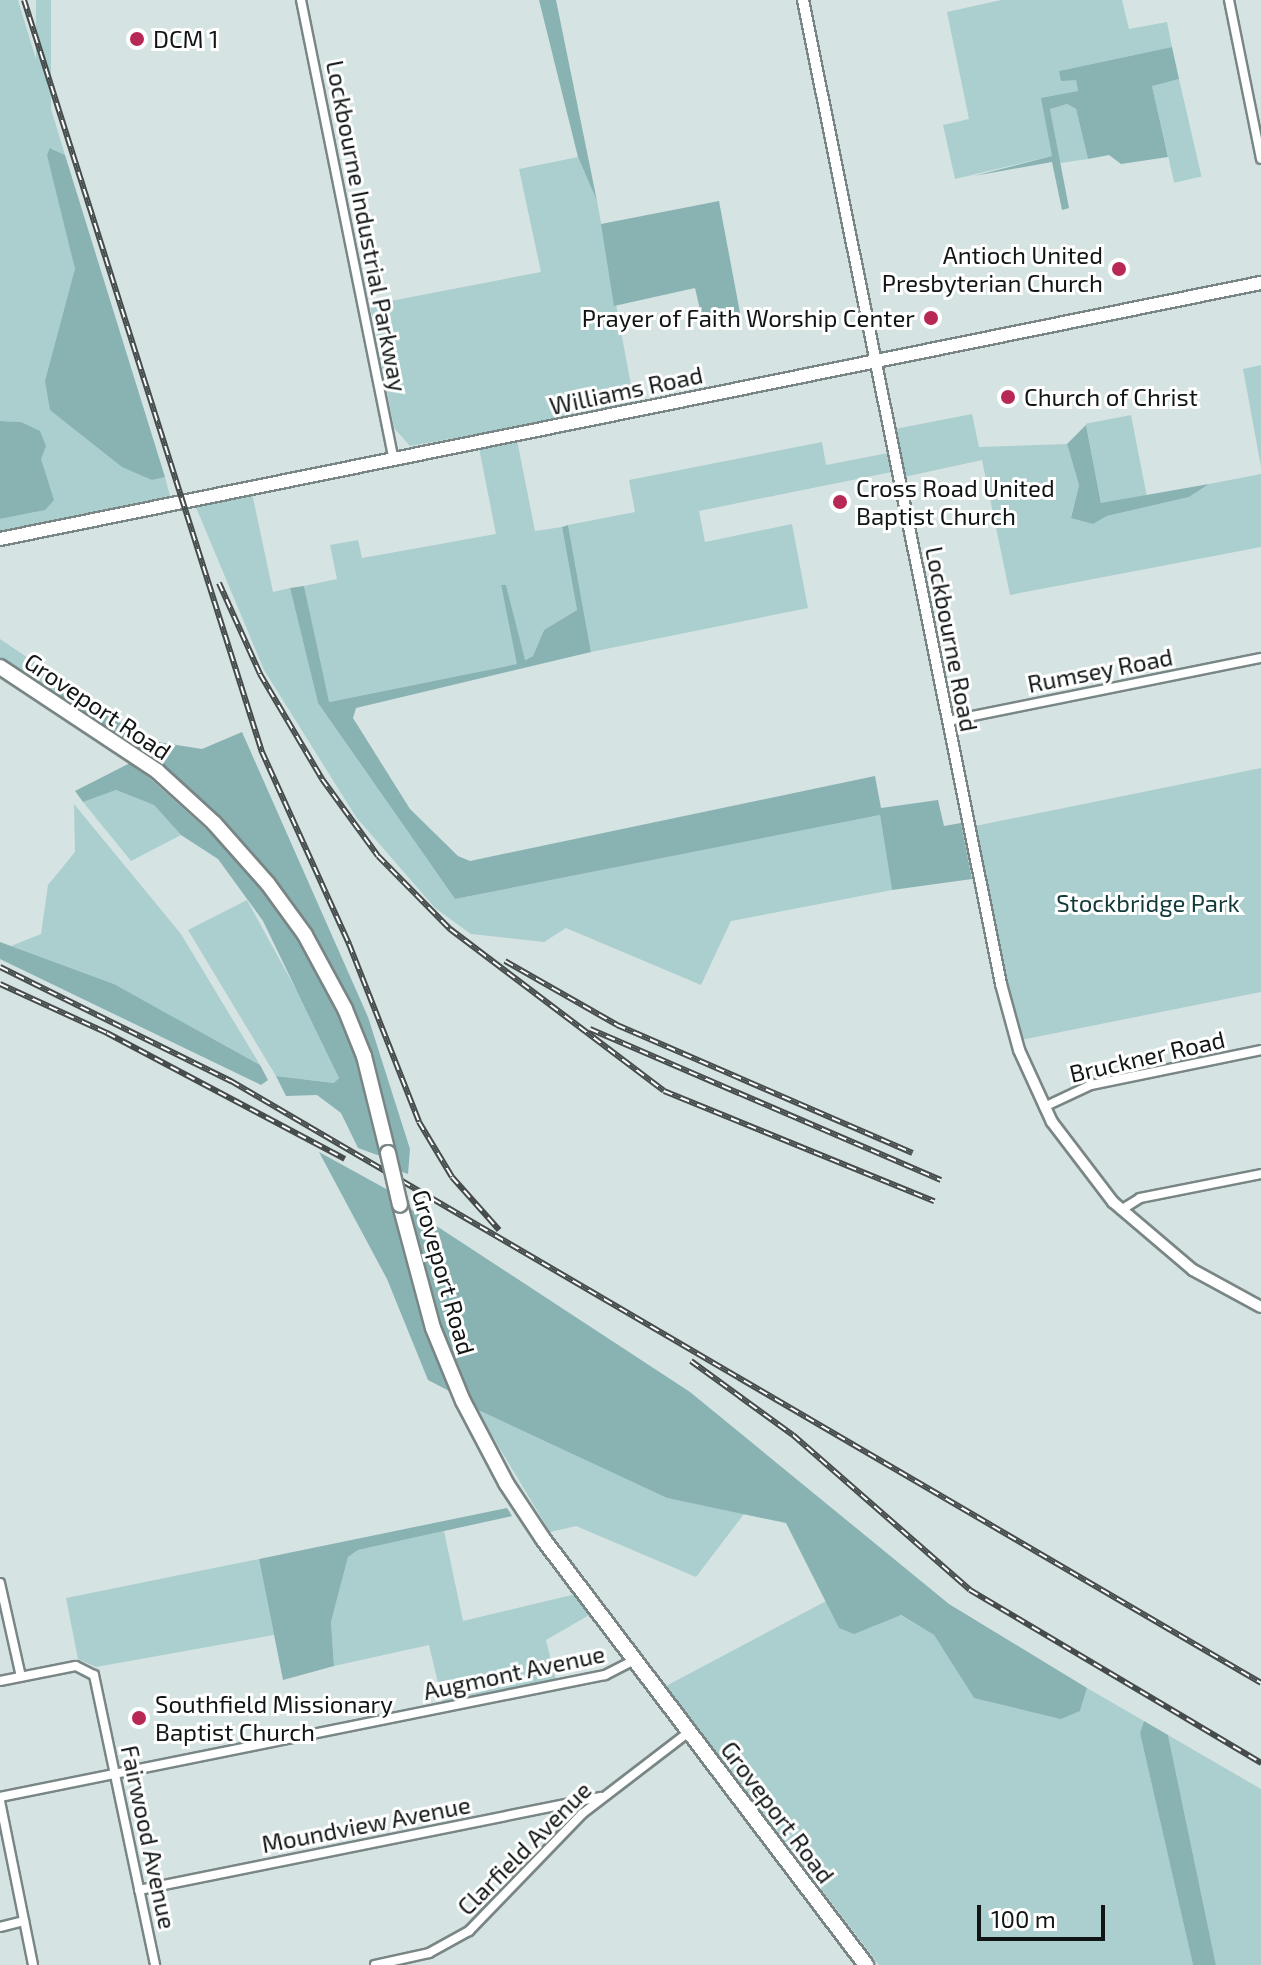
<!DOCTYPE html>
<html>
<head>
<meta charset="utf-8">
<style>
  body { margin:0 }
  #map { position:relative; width:1261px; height:1965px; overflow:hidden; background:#d6e3e3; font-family:"Exo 2",sans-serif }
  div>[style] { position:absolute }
  .green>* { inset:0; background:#abcfce; transform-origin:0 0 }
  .forest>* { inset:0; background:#89b2b2 }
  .roads { filter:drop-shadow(2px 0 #7a8686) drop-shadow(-2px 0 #7a8686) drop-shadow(0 2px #7a8686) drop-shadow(0 -2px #7a8686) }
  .minor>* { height:8px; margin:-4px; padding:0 4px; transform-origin:4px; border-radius:4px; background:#fff }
  .tertiary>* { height:10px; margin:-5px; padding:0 5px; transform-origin:5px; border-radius:5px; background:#fff }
  .secondary>* { height:12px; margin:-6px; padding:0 6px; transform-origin:6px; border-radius:6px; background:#fff }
  .primary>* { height:14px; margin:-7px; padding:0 7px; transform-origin:7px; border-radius:7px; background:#fff }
  .rail>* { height:6px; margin-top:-3px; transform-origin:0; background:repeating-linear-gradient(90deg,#fff 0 9px,#464c4c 0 18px); box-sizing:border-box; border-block:2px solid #464c4c }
  .bridges { filter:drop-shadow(2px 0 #7a8686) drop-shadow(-2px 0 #7a8686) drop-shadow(0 2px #7a8686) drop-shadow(0 -2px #7a8686) }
  .primary-bridge>* { height:14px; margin:-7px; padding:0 7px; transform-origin:7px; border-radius:7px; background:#fff }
  .dots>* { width:22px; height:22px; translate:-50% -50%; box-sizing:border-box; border:4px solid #fff; border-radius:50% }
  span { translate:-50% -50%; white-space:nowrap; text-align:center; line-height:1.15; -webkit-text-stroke:6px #fff; paint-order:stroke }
  .poi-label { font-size:24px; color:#111515 }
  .left { translate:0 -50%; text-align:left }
  .right { translate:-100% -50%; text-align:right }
  .street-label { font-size:24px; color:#111515 }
  .park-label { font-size:24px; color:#123a3a }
  .scale { position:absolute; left:977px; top:1905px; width:128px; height:36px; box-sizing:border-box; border:4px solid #111515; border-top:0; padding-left:10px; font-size:24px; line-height:28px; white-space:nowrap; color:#111515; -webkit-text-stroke:6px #fff; paint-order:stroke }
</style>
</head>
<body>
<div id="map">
  <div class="green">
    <i style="clip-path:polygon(0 0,18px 0,65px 155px,51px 148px,75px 269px,72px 296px,98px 448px,152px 480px,165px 477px,171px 500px,0 534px,0 519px,45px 510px,48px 476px,21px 422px,0 421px)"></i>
    <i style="left:36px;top:0;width:15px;height:518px"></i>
    <i style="clip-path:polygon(1001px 0,1122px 0,1129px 29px,1167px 22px,1172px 47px,1059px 71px,1076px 79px,1078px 91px,1042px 99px,1052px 156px,955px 179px,943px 125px,969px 119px,947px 12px)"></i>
    <i style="left:1179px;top:79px;width:100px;height:28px;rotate:77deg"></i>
    <i style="clip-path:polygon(1067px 104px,1076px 109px,1088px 159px,1060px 163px,1050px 108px)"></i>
    <i style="clip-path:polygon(578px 157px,597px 201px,635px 407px,410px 446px,394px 428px,370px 305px,541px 272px,519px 169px)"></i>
    <i style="clip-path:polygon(1261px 365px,1261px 467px,1243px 369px)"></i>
    <i style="clip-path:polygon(972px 414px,979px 447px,1067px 444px,1079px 485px,1071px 517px,1093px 524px,1107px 516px,1189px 497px,1209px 484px,1261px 474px,1261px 547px,1010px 595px,982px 460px,904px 477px,895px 429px)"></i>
    <i style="left:1131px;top:415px;width:82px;height:46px;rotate:79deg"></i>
    <i style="clip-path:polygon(517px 440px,535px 531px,562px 527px,577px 610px,544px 630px,533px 656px,524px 660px,506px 585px,501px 586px,518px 664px,328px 702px,304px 586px,337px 579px,330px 545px,358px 540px,362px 558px,496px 534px,479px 448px)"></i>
    <i style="clip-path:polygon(822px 442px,826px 465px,888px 453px,892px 472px,699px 511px,705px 542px,792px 524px,808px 608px,591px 652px,568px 525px,635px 512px,629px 480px)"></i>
    <i style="clip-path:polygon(252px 493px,273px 592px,290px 588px,318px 703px,455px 899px,880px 815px,892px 890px,731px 921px,701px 985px,566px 928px,544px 942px,471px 934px,435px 908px,356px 817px,264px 670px,195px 505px)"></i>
    <i style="clip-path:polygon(0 639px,65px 683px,55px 693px,0 659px)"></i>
    <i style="clip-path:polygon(1261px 768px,1261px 992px,1021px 1040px,1006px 990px,975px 826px)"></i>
    <i style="clip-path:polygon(116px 790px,154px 805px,181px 835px,131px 861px,83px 802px)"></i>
    <i style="clip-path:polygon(74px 804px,181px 934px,260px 1065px,114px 984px,11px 946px,41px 934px,48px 885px,75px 852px)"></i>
    <i style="clip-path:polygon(247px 900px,327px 1046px,339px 1078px,335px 1083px,276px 1076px,188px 930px)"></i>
    <i style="clip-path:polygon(476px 1409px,667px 1498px,744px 1514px,696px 1577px,576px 1526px,550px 1532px)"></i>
    <i style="clip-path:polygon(444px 1531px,463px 1621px,576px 1594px,591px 1614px,546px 1640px,556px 1680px,443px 1704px,429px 1645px,334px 1666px,331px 1622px,348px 1557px,358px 1550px)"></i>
    <i style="clip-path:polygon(259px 1559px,274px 1635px,96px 1667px,78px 1659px,66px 1598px)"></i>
    <i style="clip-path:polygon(826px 1601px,839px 1628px,900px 1615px,934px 1635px,974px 1698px,1080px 1711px,1087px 1688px,1144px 1721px,1140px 1733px,1193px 1965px,879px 1965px,666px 1686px)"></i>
    <i style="clip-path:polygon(1168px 1735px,1261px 1789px,1261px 1965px,1216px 1965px)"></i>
  </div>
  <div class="forest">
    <i style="clip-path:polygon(539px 0,556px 0,597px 201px,578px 157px)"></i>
    <i style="clip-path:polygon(1172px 47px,1179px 79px,1152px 86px,1168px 157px,1121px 164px,1109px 155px,1088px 159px,1076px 109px,1067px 104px,1050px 109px,1069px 208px,1062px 210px,1052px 162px,974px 176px,1052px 156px,1041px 98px,1078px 91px,1076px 80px,1061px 81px,1059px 71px)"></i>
    <i style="clip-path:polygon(50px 148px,65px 155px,165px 477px,152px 480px,122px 467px,50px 410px,45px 381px,75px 269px,47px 155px)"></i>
    <i style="clip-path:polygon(719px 201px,741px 318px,704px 327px,695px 288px,614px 306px,601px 224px)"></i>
    <i style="clip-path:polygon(0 421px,21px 422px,40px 431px,46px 446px,41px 459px,54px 500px,45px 510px,0 519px)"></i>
    <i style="clip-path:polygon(1086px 425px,1101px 503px,1209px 484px,1189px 497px,1107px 516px,1093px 524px,1071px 518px,1079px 485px,1067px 444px)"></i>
    <i style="clip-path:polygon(568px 525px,591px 652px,356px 708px,353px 718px,410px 809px,458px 856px,470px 861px,875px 776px,881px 808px,938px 800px,944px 826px,961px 823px,972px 879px,892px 890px,880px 815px,455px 899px,318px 703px,290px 588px,304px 586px,329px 702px,517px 664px,501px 585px,506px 585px,525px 660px,533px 656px,544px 630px,577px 610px,562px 527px)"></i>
    <i style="clip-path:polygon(65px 683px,145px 740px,202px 749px,242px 732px,368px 1017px,410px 1149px,408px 1174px,400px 1171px,362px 1030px,307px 923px,209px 809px,144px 753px,55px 693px)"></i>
    <i style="clip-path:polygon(132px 762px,238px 858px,296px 936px,349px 1033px,380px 1156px,358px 1148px,341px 1113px,317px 1095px,286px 1096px,276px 1076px,334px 1083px,339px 1078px,263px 921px,218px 859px,181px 835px,154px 805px,116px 790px,83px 802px,75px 791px)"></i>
    <i style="clip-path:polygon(0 942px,114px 984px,260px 1065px,268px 1080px,261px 1085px,0 959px)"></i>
    <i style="clip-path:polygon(319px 1152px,388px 1190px,417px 1299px,451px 1392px,428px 1380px,387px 1279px)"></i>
    <i style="clip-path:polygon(406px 1206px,690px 1392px,949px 1604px,1087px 1688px,1080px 1711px,1061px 1719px,974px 1698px,934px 1635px,901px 1615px,854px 1634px,839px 1628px,786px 1523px,667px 1498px,476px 1409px,445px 1336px)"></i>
    <i style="clip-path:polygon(507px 1508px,512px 1516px,358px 1550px,348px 1557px,331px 1622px,334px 1666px,283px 1680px,259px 1559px)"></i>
    <i style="clip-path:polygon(1144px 1721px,1168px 1735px,1216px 1965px,1193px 1965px,1140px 1733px)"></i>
  </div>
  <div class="roads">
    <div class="minor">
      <i style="left:301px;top:0;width:469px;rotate:78.6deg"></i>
      <i style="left:1229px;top:0;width:162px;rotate:78.6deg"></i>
      <i style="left:948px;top:721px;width:319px;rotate:-11.4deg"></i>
      <i style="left:1044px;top:1107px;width:52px;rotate:-25.1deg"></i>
      <i style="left:1091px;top:1085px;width:174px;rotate:-11.6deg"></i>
      <i style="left:1121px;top:1210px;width:22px;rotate:-32deg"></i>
      <i style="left:1140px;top:1198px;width:123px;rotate:-11.2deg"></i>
      <i style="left:0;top:1583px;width:96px;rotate:77.4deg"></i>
      <i style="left:0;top:1681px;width:77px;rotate:-11.2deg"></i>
      <i style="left:76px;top:1666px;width:20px;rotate:27deg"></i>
      <i style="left:94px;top:1675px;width:296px;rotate:78.1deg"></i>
      <i style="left:0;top:1797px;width:617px;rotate:-11.4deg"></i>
      <i style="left:605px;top:1675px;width:34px;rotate:-27deg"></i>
      <i style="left:0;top:1801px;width:167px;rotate:78.6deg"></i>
      <i style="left:139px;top:1890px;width:471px;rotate:-11.4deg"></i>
      <i style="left:0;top:1927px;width:25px;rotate:-14deg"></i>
      <i style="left:375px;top:1965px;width:55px;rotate:-12.5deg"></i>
      <i style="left:429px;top:1953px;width:46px;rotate:-28.8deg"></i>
      <i style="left:469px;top:1931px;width:163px;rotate:-46deg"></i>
      <i style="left:582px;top:1814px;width:135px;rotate:-37.5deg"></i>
    </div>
    <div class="tertiary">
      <i style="left:803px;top:0;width:1004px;rotate:78.62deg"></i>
      <i style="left:1001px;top:984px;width:68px;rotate:74.7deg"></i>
      <i style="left:1019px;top:1050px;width:79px;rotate:65.4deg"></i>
      <i style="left:1052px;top:1122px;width:101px;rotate:52.7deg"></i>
      <i style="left:1113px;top:1202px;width:105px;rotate:40.4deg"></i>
      <i style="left:1193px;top:1270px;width:77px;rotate:28.6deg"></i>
    </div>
    <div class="secondary">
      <i style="left:0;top:539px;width:1287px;rotate:-11.48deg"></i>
    </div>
    <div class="primary">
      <i style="left:0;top:667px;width:188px;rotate:33.5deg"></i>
      <i style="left:157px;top:771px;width:77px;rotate:42.4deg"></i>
      <i style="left:214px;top:823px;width:81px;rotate:48.5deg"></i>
      <i style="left:268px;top:884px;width:63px;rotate:54deg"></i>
      <i style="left:305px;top:935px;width:84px;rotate:61.6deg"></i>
      <i style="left:345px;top:1009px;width:51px;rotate:68deg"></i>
      <i style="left:364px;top:1056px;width:100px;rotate:76.1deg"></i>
      <i style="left:400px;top:1205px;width:127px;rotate:75deg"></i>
      <i style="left:433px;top:1328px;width:79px;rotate:67.7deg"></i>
      <i style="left:463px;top:1401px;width:93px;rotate:62.3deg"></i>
      <i style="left:506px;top:1483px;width:67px;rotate:56.5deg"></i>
      <i style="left:543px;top:1539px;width:535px;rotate:52.83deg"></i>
    </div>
  </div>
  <div class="rail">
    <i style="left:24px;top:0;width:789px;rotate:72.44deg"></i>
    <i style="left:262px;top:752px;width:211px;rotate:65.6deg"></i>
    <i style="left:349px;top:944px;width:191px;rotate:68.5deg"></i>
    <i style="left:419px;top:1122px;width:64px;rotate:59deg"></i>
    <i style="left:452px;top:1177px;width:71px;rotate:48.4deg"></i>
    <i style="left:219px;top:583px;width:100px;rotate:65.7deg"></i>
    <i style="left:260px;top:674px;width:122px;rotate:59.4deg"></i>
    <i style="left:322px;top:779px;width:95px;rotate:54deg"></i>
    <i style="left:378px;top:856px;width:103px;rotate:45.4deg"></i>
    <i style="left:450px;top:929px;width:268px;rotate:37.1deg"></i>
    <i style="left:664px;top:1091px;width:292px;rotate:22.2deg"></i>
    <i style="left:505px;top:961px;width:129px;rotate:29.7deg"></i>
    <i style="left:617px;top:1025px;width:322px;rotate:23.4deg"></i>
    <i style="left:0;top:967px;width:258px;rotate:26.3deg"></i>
    <i style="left:231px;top:1081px;width:1193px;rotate:30.3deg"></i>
    <i style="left:0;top:984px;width:118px;rotate:24.6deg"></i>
    <i style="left:107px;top:1033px;width:269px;rotate:27.9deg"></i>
    <i style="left:590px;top:1029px;width:382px;rotate:23.3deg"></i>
    <i style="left:691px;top:1361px;width:126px;rotate:36deg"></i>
    <i style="left:793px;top:1435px;width:235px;rotate:41.2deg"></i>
    <i style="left:970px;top:1590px;width:339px;rotate:30.7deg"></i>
  </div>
  <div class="bridges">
    <div class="primary-bridge">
      <i style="left:388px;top:1153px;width:53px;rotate:77deg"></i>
    </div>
  </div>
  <div class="dots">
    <i style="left:137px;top:39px;background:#b72854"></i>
    <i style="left:1119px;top:269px;background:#b72854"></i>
    <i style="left:931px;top:318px;background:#b72854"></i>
    <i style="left:1008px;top:397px;background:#b72854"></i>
    <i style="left:840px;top:502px;background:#b72854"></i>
    <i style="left:139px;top:1718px;background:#b72854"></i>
  </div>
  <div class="poi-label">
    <span class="left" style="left:153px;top:39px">DCM 1</span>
    <span class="right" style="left:1103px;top:269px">Antioch United<br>Presbyterian Church</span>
    <span class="right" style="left:915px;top:318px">Prayer of Faith Worship Center</span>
    <span class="left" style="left:1024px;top:397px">Church of Christ</span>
    <span class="left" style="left:856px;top:502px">Cross Road United<br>Baptist Church</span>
    <span class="left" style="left:155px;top:1718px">Southfield Missionary<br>Baptist Church</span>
  </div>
  <div class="street-label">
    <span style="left:367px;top:226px;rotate:79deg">Lockbourne Industrial Parkway</span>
    <span style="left:626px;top:390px;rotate:-12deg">Williams Road</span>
    <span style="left:952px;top:639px;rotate:79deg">Lockbourne Road</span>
    <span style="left:1100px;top:670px;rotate:-11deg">Rumsey Road</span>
    <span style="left:98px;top:706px;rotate:34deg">Groveport Road</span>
    <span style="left:1147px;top:1056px;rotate:-13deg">Bruckner Road</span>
    <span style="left:444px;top:1272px;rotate:74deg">Groveport Road</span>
    <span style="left:514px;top:1672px;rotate:-12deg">Augmont Avenue</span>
    <span style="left:778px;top:1812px;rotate:53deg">Groveport Road</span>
    <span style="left:366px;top:1824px;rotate:-11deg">Moundview Avenue</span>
    <span style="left:149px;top:1837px;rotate:78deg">Fairwood Avenue</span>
    <span style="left:524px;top:1848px;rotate:-45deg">Clarfield Avenue</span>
  </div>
  <div class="park-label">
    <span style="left:1148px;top:903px">Stockbridge Park</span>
  </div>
  <div class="scale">100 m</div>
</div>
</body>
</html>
